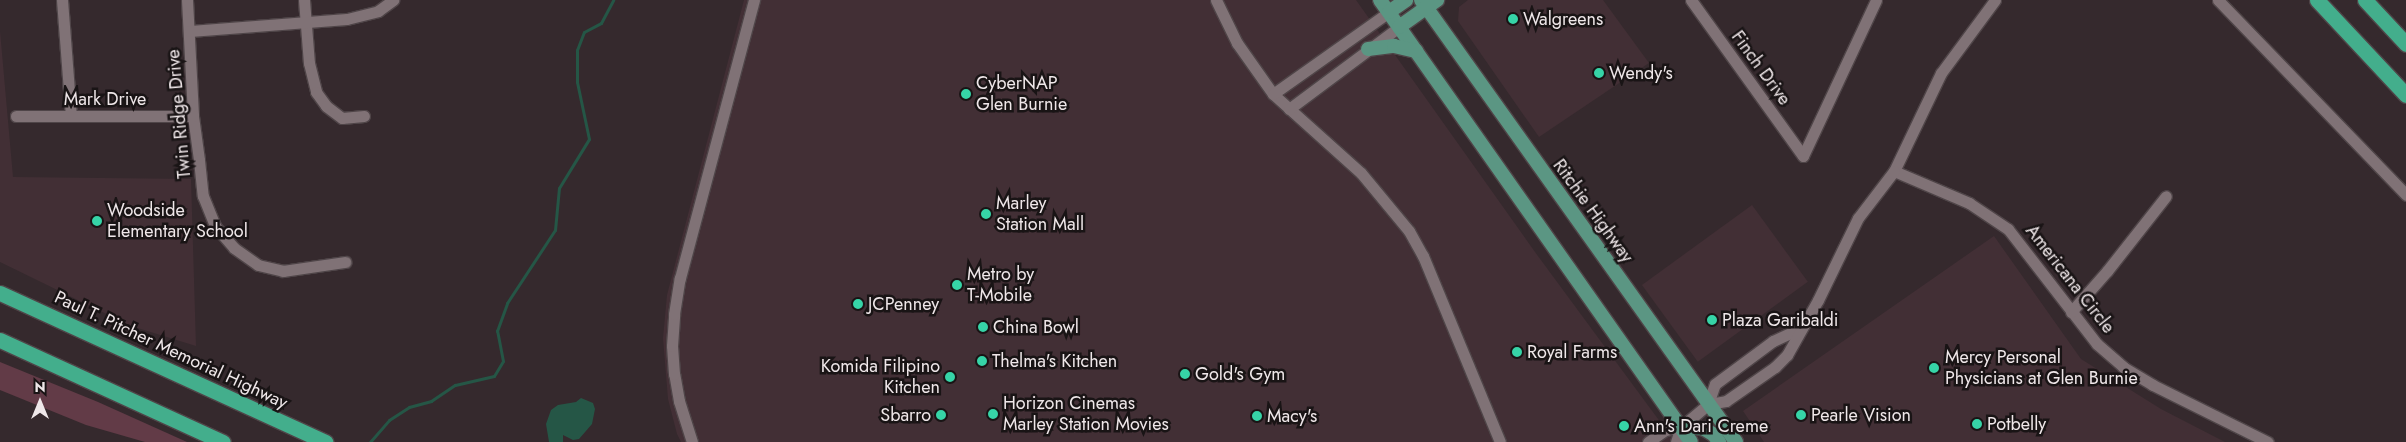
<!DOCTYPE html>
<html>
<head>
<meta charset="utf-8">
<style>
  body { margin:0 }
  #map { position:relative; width:2406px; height:442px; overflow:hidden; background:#35292d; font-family:Jost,sans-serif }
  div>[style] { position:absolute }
  .built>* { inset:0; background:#422f35; transform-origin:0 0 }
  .green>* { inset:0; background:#623b47 }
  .water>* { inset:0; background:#255646 }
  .stream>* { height:3px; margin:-1.5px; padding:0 1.5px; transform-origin:1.5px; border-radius:1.5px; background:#255646 }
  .roads { filter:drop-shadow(1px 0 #4f4548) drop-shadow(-1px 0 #4f4548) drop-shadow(0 1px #4f4548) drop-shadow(0 -1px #4f4548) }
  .minor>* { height:11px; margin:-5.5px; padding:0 5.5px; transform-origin:5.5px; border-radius:5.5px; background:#807276 }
  .major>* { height:14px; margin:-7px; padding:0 7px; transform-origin:7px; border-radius:7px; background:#5b9683 }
  .highway>* { height:15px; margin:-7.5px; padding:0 7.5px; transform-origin:7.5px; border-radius:7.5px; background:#43ae8c }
  .dots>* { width:14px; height:14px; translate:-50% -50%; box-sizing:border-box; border:2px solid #191415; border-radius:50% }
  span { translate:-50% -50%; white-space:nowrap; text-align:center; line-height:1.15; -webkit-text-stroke:5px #191415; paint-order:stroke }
  .poi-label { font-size:18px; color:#efe7e9 }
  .left { translate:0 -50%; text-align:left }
  .right { translate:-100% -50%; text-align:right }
  .street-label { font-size:18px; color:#efe7e9 }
  .north { position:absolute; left:15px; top:377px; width:50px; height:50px; -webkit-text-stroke:4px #191415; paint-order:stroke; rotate:0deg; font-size:14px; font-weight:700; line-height:20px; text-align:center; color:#efe7e9 }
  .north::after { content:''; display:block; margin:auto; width:18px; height:22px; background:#efe7e9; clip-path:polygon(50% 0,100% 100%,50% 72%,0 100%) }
</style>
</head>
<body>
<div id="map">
  <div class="built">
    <i style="clip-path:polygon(744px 0,1356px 0,1535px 252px,1675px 442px,681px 442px,677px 434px,668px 399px,663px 338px,667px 295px)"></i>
    <i style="clip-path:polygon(1468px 0,1603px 0,1649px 63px,1539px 137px,1458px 21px,1459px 7px)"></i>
    <i style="clip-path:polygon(0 31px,13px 177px,191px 179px,196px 346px,131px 326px,0 262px)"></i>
    <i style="left:1752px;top:205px;width:95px;height:136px;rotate:54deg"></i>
    <i style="clip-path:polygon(1994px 236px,2081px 359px,2161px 409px,2225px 442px,1764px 442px,1743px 411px)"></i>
  </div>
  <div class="green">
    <i style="clip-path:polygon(0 362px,98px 402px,187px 442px,145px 442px,86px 425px,0 390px)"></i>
  </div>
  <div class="water">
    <i style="clip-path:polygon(581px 398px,593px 403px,595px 409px,592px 424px,579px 439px,573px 440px,563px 435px,563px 442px,549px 442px,546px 424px,551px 410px,558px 405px,576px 402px)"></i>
  </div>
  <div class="stream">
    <i style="left:370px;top:442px;width:29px;rotate:-49deg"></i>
    <i style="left:389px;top:420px;width:24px;rotate:-33deg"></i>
    <i style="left:409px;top:407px;width:23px;rotate:-15deg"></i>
    <i style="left:431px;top:401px;width:29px;rotate:-34deg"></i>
    <i style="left:455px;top:385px;width:40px;rotate:-13deg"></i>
    <i style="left:494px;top:376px;width:17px;rotate:-59deg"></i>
    <i style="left:503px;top:361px;width:31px;rotate:-101deg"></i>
    <i style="left:497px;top:331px;width:30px;rotate:-70deg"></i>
    <i style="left:507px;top:303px;width:87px;rotate:-56.7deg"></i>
    <i style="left:555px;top:230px;width:42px;rotate:-84.6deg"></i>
    <i style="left:559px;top:188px;width:57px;rotate:-58.5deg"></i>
    <i style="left:589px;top:139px;width:58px;rotate:-101.9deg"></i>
    <i style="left:577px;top:82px;width:32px;rotate:-90deg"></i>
    <i style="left:577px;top:50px;width:19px;rotate:-69deg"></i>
    <i style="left:584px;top:32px;width:19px;rotate:-28deg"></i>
    <i style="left:601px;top:23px;width:26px;rotate:-62deg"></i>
  </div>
  <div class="roads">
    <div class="minor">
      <i style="left:62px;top:0;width:116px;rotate:85.6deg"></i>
      <i style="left:187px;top:0;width:116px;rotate:87deg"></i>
      <i style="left:193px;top:116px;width:44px;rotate:82.2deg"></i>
      <i style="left:199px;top:160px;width:36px;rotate:84deg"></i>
      <i style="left:203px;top:196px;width:32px;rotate:68deg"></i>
      <i style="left:215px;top:226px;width:29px;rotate:49deg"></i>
      <i style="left:234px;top:248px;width:29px;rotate:35deg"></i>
      <i style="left:258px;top:265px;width:26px;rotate:13deg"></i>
      <i style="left:283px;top:271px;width:63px;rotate:-8.3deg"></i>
      <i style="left:304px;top:0;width:63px;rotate:85.5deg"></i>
      <i style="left:309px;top:63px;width:30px;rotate:76deg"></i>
      <i style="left:316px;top:92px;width:17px;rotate:54deg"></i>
      <i style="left:326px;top:106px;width:20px;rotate:37deg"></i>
      <i style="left:342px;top:118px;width:22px;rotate:-5deg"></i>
      <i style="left:1216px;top:0;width:48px;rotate:64deg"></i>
      <i style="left:1237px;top:43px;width:62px;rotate:54.8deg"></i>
      <i style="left:1273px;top:94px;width:118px;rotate:41.9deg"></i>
      <i style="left:1361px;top:173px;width:75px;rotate:50.4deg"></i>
      <i style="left:1409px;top:231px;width:29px;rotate:61deg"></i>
      <i style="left:1423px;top:256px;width:201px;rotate:67.5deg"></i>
      <i style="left:1691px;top:0;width:192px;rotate:54.3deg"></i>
      <i style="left:1803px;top:156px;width:172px;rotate:-64.9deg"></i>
      <i style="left:1995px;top:0;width:91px;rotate:126.5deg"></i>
      <i style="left:1941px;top:73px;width:109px;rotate:115.6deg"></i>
      <i style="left:1894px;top:171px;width:82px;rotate:23.1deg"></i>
      <i style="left:1969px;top:203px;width:47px;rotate:33.7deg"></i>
      <i style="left:2008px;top:229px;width:145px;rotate:52.3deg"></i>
      <i style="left:2097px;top:344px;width:35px;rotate:41deg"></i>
      <i style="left:2123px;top:367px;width:35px;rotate:31deg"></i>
      <i style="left:2153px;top:385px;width:128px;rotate:26.4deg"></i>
      <i style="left:2218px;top:0;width:271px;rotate:46deg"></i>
      <i style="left:190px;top:31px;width:157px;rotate:-4.4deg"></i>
      <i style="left:347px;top:19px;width:32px;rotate:-14deg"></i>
      <i style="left:378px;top:11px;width:19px;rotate:-36deg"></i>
      <i style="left:1273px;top:94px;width:142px;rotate:-35.3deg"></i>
      <i style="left:1289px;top:109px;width:137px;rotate:-36.7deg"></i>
      <i style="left:16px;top:116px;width:177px"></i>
      <i style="left:2071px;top:312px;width:55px;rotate:-48.7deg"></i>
      <i style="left:2107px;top:271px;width:95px;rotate:-51.8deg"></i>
      <i style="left:1708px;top:404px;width:21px;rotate:-71deg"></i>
      <i style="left:1715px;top:384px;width:72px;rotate:-36.6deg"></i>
      <i style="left:1773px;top:341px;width:31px;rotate:-25deg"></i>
      <i style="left:692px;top:442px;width:43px;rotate:-107.6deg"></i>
      <i style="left:679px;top:401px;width:27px;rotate:-100deg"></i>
      <i style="left:674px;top:374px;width:28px;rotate:-94deg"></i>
      <i style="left:672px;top:346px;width:32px;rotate:-86deg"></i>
      <i style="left:674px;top:314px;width:36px;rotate:-81deg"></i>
      <i style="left:680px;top:278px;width:288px;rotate:-75.1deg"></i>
      <i style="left:1648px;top:442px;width:21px;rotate:-35deg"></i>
      <i style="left:1665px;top:430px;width:16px;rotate:-11deg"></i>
      <i style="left:1681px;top:427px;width:35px;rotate:-40deg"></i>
      <i style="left:1708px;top:404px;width:18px;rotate:-9deg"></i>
      <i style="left:1726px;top:401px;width:60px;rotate:-34.8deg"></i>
      <i style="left:1775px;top:367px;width:17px;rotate:-45deg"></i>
      <i style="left:1787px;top:355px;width:63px;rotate:-60.6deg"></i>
      <i style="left:1818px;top:300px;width:91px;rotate:-64deg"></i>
      <i style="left:1858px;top:218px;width:59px;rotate:-52.5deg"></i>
      <i style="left:1676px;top:442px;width:16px;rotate:-72deg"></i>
    </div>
    <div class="major">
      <i style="left:1380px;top:0;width:540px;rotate:54.87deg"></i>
      <i style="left:1421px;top:0;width:543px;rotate:54.52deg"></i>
      <i style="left:1389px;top:12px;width:21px;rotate:-35deg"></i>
      <i style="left:1399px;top:27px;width:47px;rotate:-35.4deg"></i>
      <i style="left:1368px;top:49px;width:26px;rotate:-7deg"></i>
      <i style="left:1394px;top:46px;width:23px;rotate:13deg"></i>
      <i style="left:1681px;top:427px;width:22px;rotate:3deg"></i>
      <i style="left:1703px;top:428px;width:13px;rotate:32deg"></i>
      <i style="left:1714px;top:435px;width:9px;rotate:54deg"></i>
    </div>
    <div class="highway">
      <i style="left:2317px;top:0;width:130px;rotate:46.9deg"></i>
      <i style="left:2365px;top:0;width:60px;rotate:47deg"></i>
      <i style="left:0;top:293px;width:358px;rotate:24.6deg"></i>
      <i style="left:0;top:340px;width:245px;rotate:24.6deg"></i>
    </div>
  </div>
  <div class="dots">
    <i style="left:1513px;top:19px;background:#36d4a7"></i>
    <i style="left:1599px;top:73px;background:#36d4a7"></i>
    <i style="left:966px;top:94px;background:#36d4a7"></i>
    <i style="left:986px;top:214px;background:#36d4a7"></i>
    <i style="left:97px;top:221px;background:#36d4a7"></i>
    <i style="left:957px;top:285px;background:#36d4a7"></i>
    <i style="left:858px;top:304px;background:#36d4a7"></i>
    <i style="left:1712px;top:320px;background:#36d4a7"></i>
    <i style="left:983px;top:327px;background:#36d4a7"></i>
    <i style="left:1517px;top:352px;background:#36d4a7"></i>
    <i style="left:982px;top:361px;background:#36d4a7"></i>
    <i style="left:1934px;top:368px;background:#36d4a7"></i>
    <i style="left:1185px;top:374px;background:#36d4a7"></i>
    <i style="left:950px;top:377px;background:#36d4a7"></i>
    <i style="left:993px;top:414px;background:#36d4a7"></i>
    <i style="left:941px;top:415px;background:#36d4a7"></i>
    <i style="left:1801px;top:415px;background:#36d4a7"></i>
    <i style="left:1257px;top:416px;background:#36d4a7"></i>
    <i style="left:1977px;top:424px;background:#36d4a7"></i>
    <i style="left:1624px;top:426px;background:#36d4a7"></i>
  </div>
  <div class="poi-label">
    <span class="left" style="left:1523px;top:19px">Walgreens</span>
    <span class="left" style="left:1609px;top:73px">Wendy's</span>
    <span class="left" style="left:976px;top:94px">CyberNAP<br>Glen Burnie</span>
    <span class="left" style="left:996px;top:214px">Marley<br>Station Mall</span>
    <span class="left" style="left:107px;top:221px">Woodside<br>Elementary School</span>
    <span class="left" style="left:967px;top:285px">Metro by<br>T-Mobile</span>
    <span class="left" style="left:868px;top:304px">JCPenney</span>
    <span class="left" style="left:1722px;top:320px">Plaza Garibaldi</span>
    <span class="left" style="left:993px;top:327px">China Bowl</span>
    <span class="left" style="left:1527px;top:352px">Royal Farms</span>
    <span class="left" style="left:1945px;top:368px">Mercy Personal<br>Physicians at Glen Burnie</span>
    <span class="left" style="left:992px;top:361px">Thelma's Kitchen</span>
    <span class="right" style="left:940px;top:377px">Komida Filipino<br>Kitchen</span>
    <span class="left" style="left:1195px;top:374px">Gold's Gym</span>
    <span class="left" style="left:1003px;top:414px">Horizon Cinemas<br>Marley Station Movies</span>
    <span class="right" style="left:931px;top:415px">Sbarro</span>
    <span class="left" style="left:1811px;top:415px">Pearle Vision</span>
    <span class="left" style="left:1267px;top:416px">Macy's</span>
    <span class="left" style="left:1987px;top:424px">Potbelly</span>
    <span class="left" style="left:1634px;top:426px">Ann's Dari Creme</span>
  </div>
  <div class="street-label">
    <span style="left:1761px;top:68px;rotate:54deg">Finch Drive</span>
    <span style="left:105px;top:99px">Mark Drive</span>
    <span style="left:179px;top:114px;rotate:-95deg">Twin Ridge Drive</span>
    <span style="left:1593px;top:211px;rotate:54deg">Ritchie Highway</span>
    <span style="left:2070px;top:279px;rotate:52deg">Americana Circle</span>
    <span style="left:171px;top:350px;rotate:25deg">Paul T. Pitcher Memorial Highway</span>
  </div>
  <div class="north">N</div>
</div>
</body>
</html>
